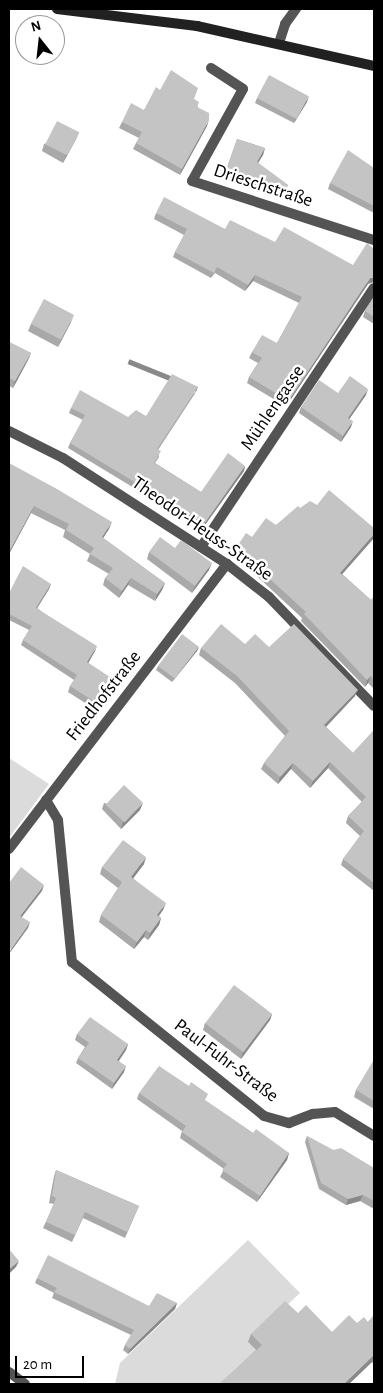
<!DOCTYPE html>
<html>
<head>
<meta charset="utf-8">
<style>
  body { margin:0 }
  #map { position:relative; width:383px; height:1393px; overflow:hidden; background:#fff; font-family:"Alegreya Sans",sans-serif }
  div>[style] { position:absolute }
  .green>* { inset:0; background:#dbdbdb }
  .street>* { height:10px; margin:-5px; padding:0 5px; transform-origin:5px; border-radius:5px; background:#545454 }
  .secondary>* { height:10px; margin:-5px; padding:0 5px; transform-origin:5px; border-radius:5px; background:#212121 }
  .wall>* { inset:0; background:#a9a9a9 }
  .shaded-wall>* { inset:0; background:#898989; transform-origin:0 0 }
  .building>* { inset:0; background:#c4c4c4; transform-origin:0 0 }
  span { translate:-50% -50%; white-space:nowrap; text-align:center; line-height:1.15; -webkit-text-stroke:5px #fff; paint-order:stroke }
  .street-label { font-size:19px; color:#000 }
  .frame { position:absolute; inset:0; border:10px solid #000; pointer-events:none }
  .north { position:absolute; left:15px; top:15px; width:50px; height:50px; box-sizing:border-box; background:#fff; border:1px solid #999; border-radius:50%; rotate:344deg; font-size:14px; font-weight:700; line-height:20px; text-align:center; color:#000 }
  .north::after { content:''; display:block; margin:auto; width:18px; height:22px; background:#000; clip-path:polygon(50% 0,100% 100%,50% 72%,0 100%) }
  .scale { position:absolute; left:15px; top:1356px; width:69px; height:22px; box-sizing:border-box; border:2px solid #000; border-top:0; padding-left:6px; font-size:15px; line-height:18px; white-space:nowrap; color:#000; -webkit-text-stroke:4px #fff; paint-order:stroke }
</style>
</head>
<body>
<div id="map">
  <div class="green">
    <i style="clip-path:polygon(9px 758px,49px 784px,9px 838px)"></i>
    <i style="clip-path:polygon(248px 1240px,300px 1293px,248px 1342px,261px 1355px,231px 1384px,115px 1384px,120px 1363px)"></i>
  </div>
  <div class="street">
    <i style="left:279px;top:43px;width:20px;rotate:-72deg"></i>
    <i style="left:285px;top:24px;width:19px;rotate:-54deg"></i>
    <i style="left:211px;top:68px;width:38px;rotate:33deg"></i>
    <i style="left:243px;top:89px;width:105px;rotate:119deg"></i>
    <i style="left:192px;top:181px;width:191px;rotate:18deg"></i>
    <i style="left:9px;top:431px;width:60px;rotate:26.6deg"></i>
    <i style="left:63px;top:458px;width:195px;rotate:32.9deg"></i>
    <i style="left:227px;top:564px;width:53px;rotate:38.2deg"></i>
    <i style="left:269px;top:597px;width:151px;rotate:46.1deg"></i>
    <i style="left:201px;top:547px;width:311px;rotate:-56.3deg"></i>
    <i style="left:46px;top:800px;width:23px;rotate:59deg"></i>
    <i style="left:58px;top:820px;width:143px;rotate:84.4deg"></i>
    <i style="left:72px;top:962px;width:246px;rotate:38.7deg"></i>
    <i style="left:264px;top:1116px;width:26px;rotate:16deg"></i>
    <i style="left:289px;top:1123px;width:26px;rotate:-21deg"></i>
    <i style="left:313px;top:1114px;width:22px;rotate:-5deg"></i>
    <i style="left:335px;top:1112px;width:46px;rotate:31.6deg"></i>
    <i style="left:9px;top:849px;width:359px;rotate:-52.6deg"></i>
    <i style="left:9px;top:1372px;width:20px;rotate:37deg"></i>
  </div>
  <div class="secondary">
    <i style="left:57px;top:9px;width:141px;rotate:6.9deg"></i>
    <i style="left:197px;top:26px;width:181px;rotate:12.7deg"></i>
  </div>
  <div class="wall">
    <i style="clip-path:polygon(160px 90px,194px 99px,207px 126px,180px 175px,133px 149px,136px 143px,139px 138px,119px 128px,122px 122px,144px 110px)"></i>
    <i style="clip-path:polygon(257px 98px,307px 102px,294px 123px,255px 103px)"></i>
    <i style="clip-path:polygon(79px 132px,76px 139px,63px 163px,42px 151px,44px 144px)"></i>
    <i style="clip-path:polygon(237px 139px,265px 148px,263px 155px,258px 163px,288px 185px,284px 194px,224px 176px)"></i>
    <i style="clip-path:polygon(374px 168px,374px 213px,328px 189px,330px 183px)"></i>
    <i style="clip-path:polygon(156px 213px,225px 229px,368px 284px,287px 405px,277px 401px,247px 383px,249px 377px,258px 363px,249px 358px,252px 352px,277px 343px,299px 303px,253px 281px,245px 291px,215px 273px,211px 278px,173px 257px,175px 252px,184px 235px,154px 219px)"></i>
    <i style="clip-path:polygon(374px 297px,374px 324px,363px 317px,365px 311px)"></i>
    <i style="clip-path:polygon(71px 322px,58px 347px,28px 331px,31px 324px)"></i>
    <i style="clip-path:polygon(9px 342px,31px 353px,28px 360px,13px 388px,9px 386px)"></i>
    <i style="clip-path:polygon(196px 392px,158px 450px,159px 457px,155px 463px,201px 492px,245px 466px,244px 471px,202px 529px,68px 448px,70px 443px,83px 420px,69px 413px,71px 408px,128px 417px,146px 416px)"></i>
    <i style="clip-path:polygon(338px 393px,366px 395px,349px 419px,351px 427px,341px 442px,299px 413px,301px 407px)"></i>
    <i style="clip-path:polygon(9px 463px,109px 529px,103px 538px,165px 583px,162px 590px,155px 601px,128px 585px,119px 598px,103px 585px,105px 578px,109px 574px,87px 561px,90px 554px,63px 537px,65px 530px,31px 513px,9px 554px)"></i>
    <i style="clip-path:polygon(300px 508px,374px 538px,342px 574px,371px 600px,374px 597px,374px 689px,368px 683px,365px 687px,301px 621px,302px 618px,233px 554px,236px 548px,252px 537px,276px 525px)"></i>
    <i style="clip-path:polygon(175px 548px,209px 570px,192px 593px,147px 559px,149px 552px)"></i>
    <i style="clip-path:polygon(51px 584px,49px 589px,37px 608px,95px 651px,88px 663px,111px 678px,109px 683px,93px 708px,68px 692px,70px 686px,74px 680px,21px 645px,23px 640px,29px 630px,9px 620px,9px 593px)"></i>
    <i style="clip-path:polygon(245px 644px,269px 647px,355px 696px,326px 727px,353px 753px,374px 730px,374px 891px,341px 865px,343px 859px,360px 836px,346px 823px,348px 816px,362px 802px,328px 768px,310px 788px,291px 769px,278px 784px,261px 769px,264px 763px,285px 736px,235px 683px,199px 655px,201px 648px)"></i>
    <i style="clip-path:polygon(199px 647px,197px 651px,172px 682px,156px 670px,158px 666px)"></i>
    <i style="clip-path:polygon(104px 803px,140px 810px,121px 829px,102px 809px)"></i>
    <i style="clip-path:polygon(144px 864px,133px 878px,163px 910px,159px 916px,161px 918px,159px 925px,148px 940px,144px 937px,134px 949px,99px 922px,101px 915px,118px 888px,100px 874px,102px 867px)"></i>
    <i style="clip-path:polygon(272px 1014px,270px 1020px,241px 1059px,203px 1030px,205px 1023px)"></i>
    <i style="clip-path:polygon(77px 1034px,128px 1044px,126px 1050px,119px 1061px,124px 1072px,112px 1089px,76px 1063px,78px 1058px,85px 1047px,75px 1040px)"></i>
    <i style="clip-path:polygon(374px 1060px,374px 1109px,354px 1097px,356px 1090px)"></i>
    <i style="clip-path:polygon(139px 1093px,206px 1101px,253px 1133px,289px 1153px,287px 1160px,257px 1202px,220px 1177px,224px 1169px,180px 1138px,182px 1131px,137px 1099px)"></i>
    <i style="clip-path:polygon(307px 1136px,333px 1150px,374px 1168px,374px 1209px,360px 1201px,346px 1205px,319px 1189px,305px 1142px)"></i>
    <i style="clip-path:polygon(56px 1170px,139px 1206px,125px 1238px,83px 1218px,72px 1242px,43px 1228px,54px 1204px,49px 1203px,54px 1176px)"></i>
    <i style="clip-path:polygon(37px 1278px,149px 1306px,177px 1303px,175px 1309px,128px 1354px,123px 1350px,125px 1345px,131px 1335px,52px 1298px,54px 1293px,35px 1283px)"></i>
    <i style="clip-path:polygon(298px 1313px,332px 1332px,357px 1323px,368px 1322px,374px 1315px,374px 1366px,372px 1362px,349px 1384px,220px 1384px,256px 1350px,248px 1342px,251px 1334px)"></i>
  </div>
  <div class="shaded-wall">
    <i style="clip-path:polygon(309px 96px,307px 102px,294px 123px,296px 118px)"></i>
    <i style="clip-path:polygon(209px 120px,207px 126px,180px 175px,182px 169px)"></i>
    <i style="clip-path:polygon(79px 132px,76px 139px,63px 163px,66px 156px)"></i>
    <i style="clip-path:polygon(265px 148px,263px 155px,254px 169px,257px 162px)"></i>
    <i style="clip-path:polygon(255px 275px,253px 281px,245px 291px,248px 285px)"></i>
    <i style="clip-path:polygon(374px 277px,374px 282px,368px 284px,287px 405px,289px 400px,370px 278px)"></i>
    <i style="clip-path:polygon(74px 315px,71px 322px,58px 347px,61px 340px)"></i>
    <i style="clip-path:polygon(31px 353px,28px 360px,13px 388px,15px 381px)"></i>
    <i style="left:198px;top:387px;width:5px;height:74px;rotate:112deg"></i>
    <i style="clip-path:polygon(368px 389px,366px 395px,346px 424px,348px 418px)"></i>
    <i style="clip-path:polygon(353px 421px,351px 427px,341px 442px,343px 436px)"></i>
    <i style="clip-path:polygon(245px 466px,244px 471px,202px 529px,204px 524px)"></i>
    <i style="clip-path:polygon(34px 506px,31px 513px,9px 554px,9px 552px)"></i>
    <i style="clip-path:polygon(112px 522px,109px 529px,99px 544px,102px 537px)"></i>
    <i style="clip-path:polygon(374px 534px,374px 538px,338px 579px,340px 573px)"></i>
    <i style="clip-path:polygon(212px 563px,209px 570px,192px 593px,195px 586px)"></i>
    <i style="clip-path:polygon(131px 578px,128px 585px,119px 598px,122px 591px)"></i>
    <i style="clip-path:polygon(165px 583px,162px 590px,155px 601px,157px 594px)"></i>
    <i style="clip-path:polygon(51px 584px,49px 589px,34px 613px,36px 608px)"></i>
    <i style="clip-path:polygon(97px 646px,95px 651px,86px 667px,87px 662px)"></i>
    <i style="clip-path:polygon(199px 647px,197px 651px,172px 682px,174px 679px)"></i>
    <i style="clip-path:polygon(371px 676px,368px 683px,365px 687px,367px 680px)"></i>
    <i style="clip-path:polygon(111px 678px,109px 683px,93px 708px,95px 702px)"></i>
    <i style="clip-path:polygon(358px 690px,355px 696px,322px 731px,324px 725px)"></i>
    <i style="clip-path:polygon(330px 762px,328px 768px,310px 788px,313px 781px)"></i>
    <i style="clip-path:polygon(293px 763px,291px 769px,278px 784px,280px 777px)"></i>
    <i style="clip-path:polygon(143px 803px,140px 810px,121px 829px,123px 822px)"></i>
    <i style="clip-path:polygon(146px 857px,144px 864px,129px 884px,131px 877px)"></i>
    <i style="clip-path:polygon(44px 885px,42px 891px,18px 922px,20px 916px)"></i>
    <i style="clip-path:polygon(166px 903px,163px 910px,154px 922px,157px 915px)"></i>
    <i style="clip-path:polygon(161px 918px,159px 925px,148px 940px,150px 933px)"></i>
    <i style="clip-path:polygon(30px 922px,28px 928px,9px 954px,11px 949px)"></i>
    <i style="clip-path:polygon(146px 930px,144px 937px,134px 949px,137px 942px)"></i>
    <i style="clip-path:polygon(272px 1014px,270px 1020px,241px 1059px,243px 1052px)"></i>
    <i style="clip-path:polygon(128px 1044px,126px 1050px,115px 1066px,117px 1060px)"></i>
    <i style="clip-path:polygon(126px 1066px,124px 1072px,112px 1089px,114px 1083px)"></i>
    <i style="clip-path:polygon(289px 1153px,287px 1160px,257px 1202px,260px 1196px)"></i>
    <i style="clip-path:polygon(363px 1195px,360px 1201px,346px 1205px,348px 1199px)"></i>
    <i style="clip-path:polygon(19px 1261px,16px 1267px,9px 1274px,9px 1269px)"></i>
    <i style="clip-path:polygon(177px 1303px,175px 1309px,128px 1354px,130px 1349px)"></i>
    <i style="clip-path:polygon(374px 1355px,372px 1362px,349px 1384px,344px 1384px)"></i>
  </div>
  <div class="building">
    <i style="clip-path:polygon(171px 70px,198px 88px,194px 99px,199px 102px,197px 107px,209px 113px,209px 120px,182px 169px,136px 143px,142px 132px,122px 122px,131px 103px,144px 110px,156px 87px,160px 90px)"></i>
    <i style="left:269px;top:75px;width:45px;height:26px;rotate:28deg"></i>
    <i style="left:57px;top:121px;width:25px;height:26px;rotate:27deg"></i>
    <i style="clip-path:polygon(237px 139px,265px 148px,257px 162px,288px 185px,286px 188px,227px 169px)"></i>
    <i style="clip-path:polygon(348px 150px,374px 168px,374px 206px,330px 183px)"></i>
    <i style="clip-path:polygon(164px 197px,225px 229px,230px 220px,275px 242px,284px 227px,353px 265px,367px 243px,374px 249px,374px 277px,370px 278px,289px 400px,279px 395px,249px 377px,262px 358px,252px 352px,262px 335px,277px 343px,302px 297px,255px 275px,248px 285px,217px 267px,214px 273px,175px 252px,187px 229px,156px 213px)"></i>
    <i style="clip-path:polygon(374px 297px,374px 317px,365px 311px)"></i>
    <i style="left:44px;top:299px;width:34px;height:28px;rotate:28deg"></i>
    <i style="clip-path:polygon(9px 342px,31px 353px,15px 381px,9px 378px)"></i>
    <i style="clip-path:polygon(172px 374px,198px 387px,157px 449px,161px 451px,154px 463px,201px 492px,228px 453px,245px 466px,204px 524px,70px 443px,85px 415px,71px 408px,80px 390px,128px 417px,136px 410px,146px 416px)"></i>
    <i style="clip-path:polygon(350px 376px,368px 389px,348px 418px,353px 421px,343px 436px,301px 407px,319px 380px,338px 393px)"></i>
    <i style="clip-path:polygon(9px 463px,57px 489px,112px 522px,102px 537px,165px 583px,157px 594px,131px 578px,122px 591px,105px 578px,113px 568px,90px 554px,94px 548px,66px 530px,69px 524px,34px 506px,9px 552px)"></i>
    <i style="clip-path:polygon(329px 490px,374px 528px,374px 534px,340px 573px,371px 600px,374px 597px,374px 680px,371px 676px,367px 680px,304px 614px,306px 612px,236px 548px,246px 533px,252px 537px,266px 518px,276px 525px,298px 506px,300px 508px,310px 501px,317px 505px)"></i>
    <i style="clip-path:polygon(160px 537px,175px 548px,181px 540px,212px 563px,195px 586px,149px 552px)"></i>
    <i style="clip-path:polygon(23px 566px,51px 584px,36px 608px,97px 646px,87px 662px,111px 678px,95px 702px,70px 686px,77px 675px,23px 640px,32px 626px,9px 614px,9px 593px)"></i>
    <i style="clip-path:polygon(221px 624px,245px 644px,255px 634px,269px 647px,294px 624px,358px 690px,324px 725px,353px 753px,374px 730px,374px 883px,343px 859px,364px 831px,348px 816px,366px 797px,330px 762px,313px 781px,293px 763px,280px 777px,264px 763px,289px 731px,237px 676px,201px 648px)"></i>
    <i style="left:182px;top:634px;width:21px;height:40px;rotate:37deg"></i>
    <i style="left:124px;top:785px;width:26px;height:27px;rotate:43deg"></i>
    <i style="clip-path:polygon(123px 840px,146px 857px,131px 877px,166px 903px,157px 915px,161px 918px,150px 933px,146px 930px,137px 942px,101px 915px,122px 882px,102px 867px)"></i>
    <i style="clip-path:polygon(21px 867px,44px 885px,20px 916px,30px 922px,11px 949px,9px 947px,9px 883px)"></i>
    <i style="left:234px;top:985px;width:48px;height:48px;rotate:37deg"></i>
    <i style="clip-path:polygon(90px 1017px,128px 1044px,117px 1060px,126px 1066px,114px 1083px,78px 1058px,89px 1043px,77px 1034px)"></i>
    <i style="clip-path:polygon(374px 1060px,374px 1101px,356px 1090px)"></i>
    <i style="clip-path:polygon(159px 1066px,189px 1086px,191px 1082px,208px 1094px,205px 1100px,253px 1133px,256px 1129px,289px 1153px,260px 1196px,222px 1170px,227px 1164px,182px 1132px,186px 1126px,139px 1093px)"></i>
    <i style="clip-path:polygon(307px 1136px,333px 1150px,341px 1148px,374px 1168px,374px 1201px,363px 1195px,348px 1199px,321px 1183px)"></i>
    <i style="clip-path:polygon(56px 1170px,139px 1206px,127px 1232px,85px 1212px,75px 1235px,46px 1222px,56px 1198px,52px 1196px)"></i>
    <i style="clip-path:polygon(9px 1249px,19px 1261px,9px 1269px)"></i>
    <i style="clip-path:polygon(48px 1255px,149px 1306px,157px 1293px,177px 1303px,130px 1349px,125px 1345px,134px 1330px,54px 1292px,57px 1288px,37px 1278px)"></i>
    <i style="clip-path:polygon(285px 1301px,298px 1313px,306px 1305px,332px 1332px,349px 1315px,357px 1323px,364px 1317px,368px 1322px,374px 1315px,374px 1355px,344px 1384px,220px 1384px,220px 1383px,262px 1345px,251px 1334px)"></i>
  </div>
  <div class="street-label">
    <span style="left:263px;top:186px;rotate:18deg">Drieschstraße</span>
    <span style="left:273px;top:408px;rotate:-56deg">Mühlengasse</span>
    <span style="left:202px;top:529px;rotate:35deg">Theodor-Heuss-Straße</span>
    <span style="left:104px;top:696px;rotate:-52deg">Friedhofstraße</span>
    <span style="left:226px;top:1061px;rotate:37deg">Paul-Fuhr-Straße</span>
  </div>
  <div class="frame"></div>
  <div class="north">N</div>
  <div class="scale">20 m</div>
</div>
</body>
</html>
